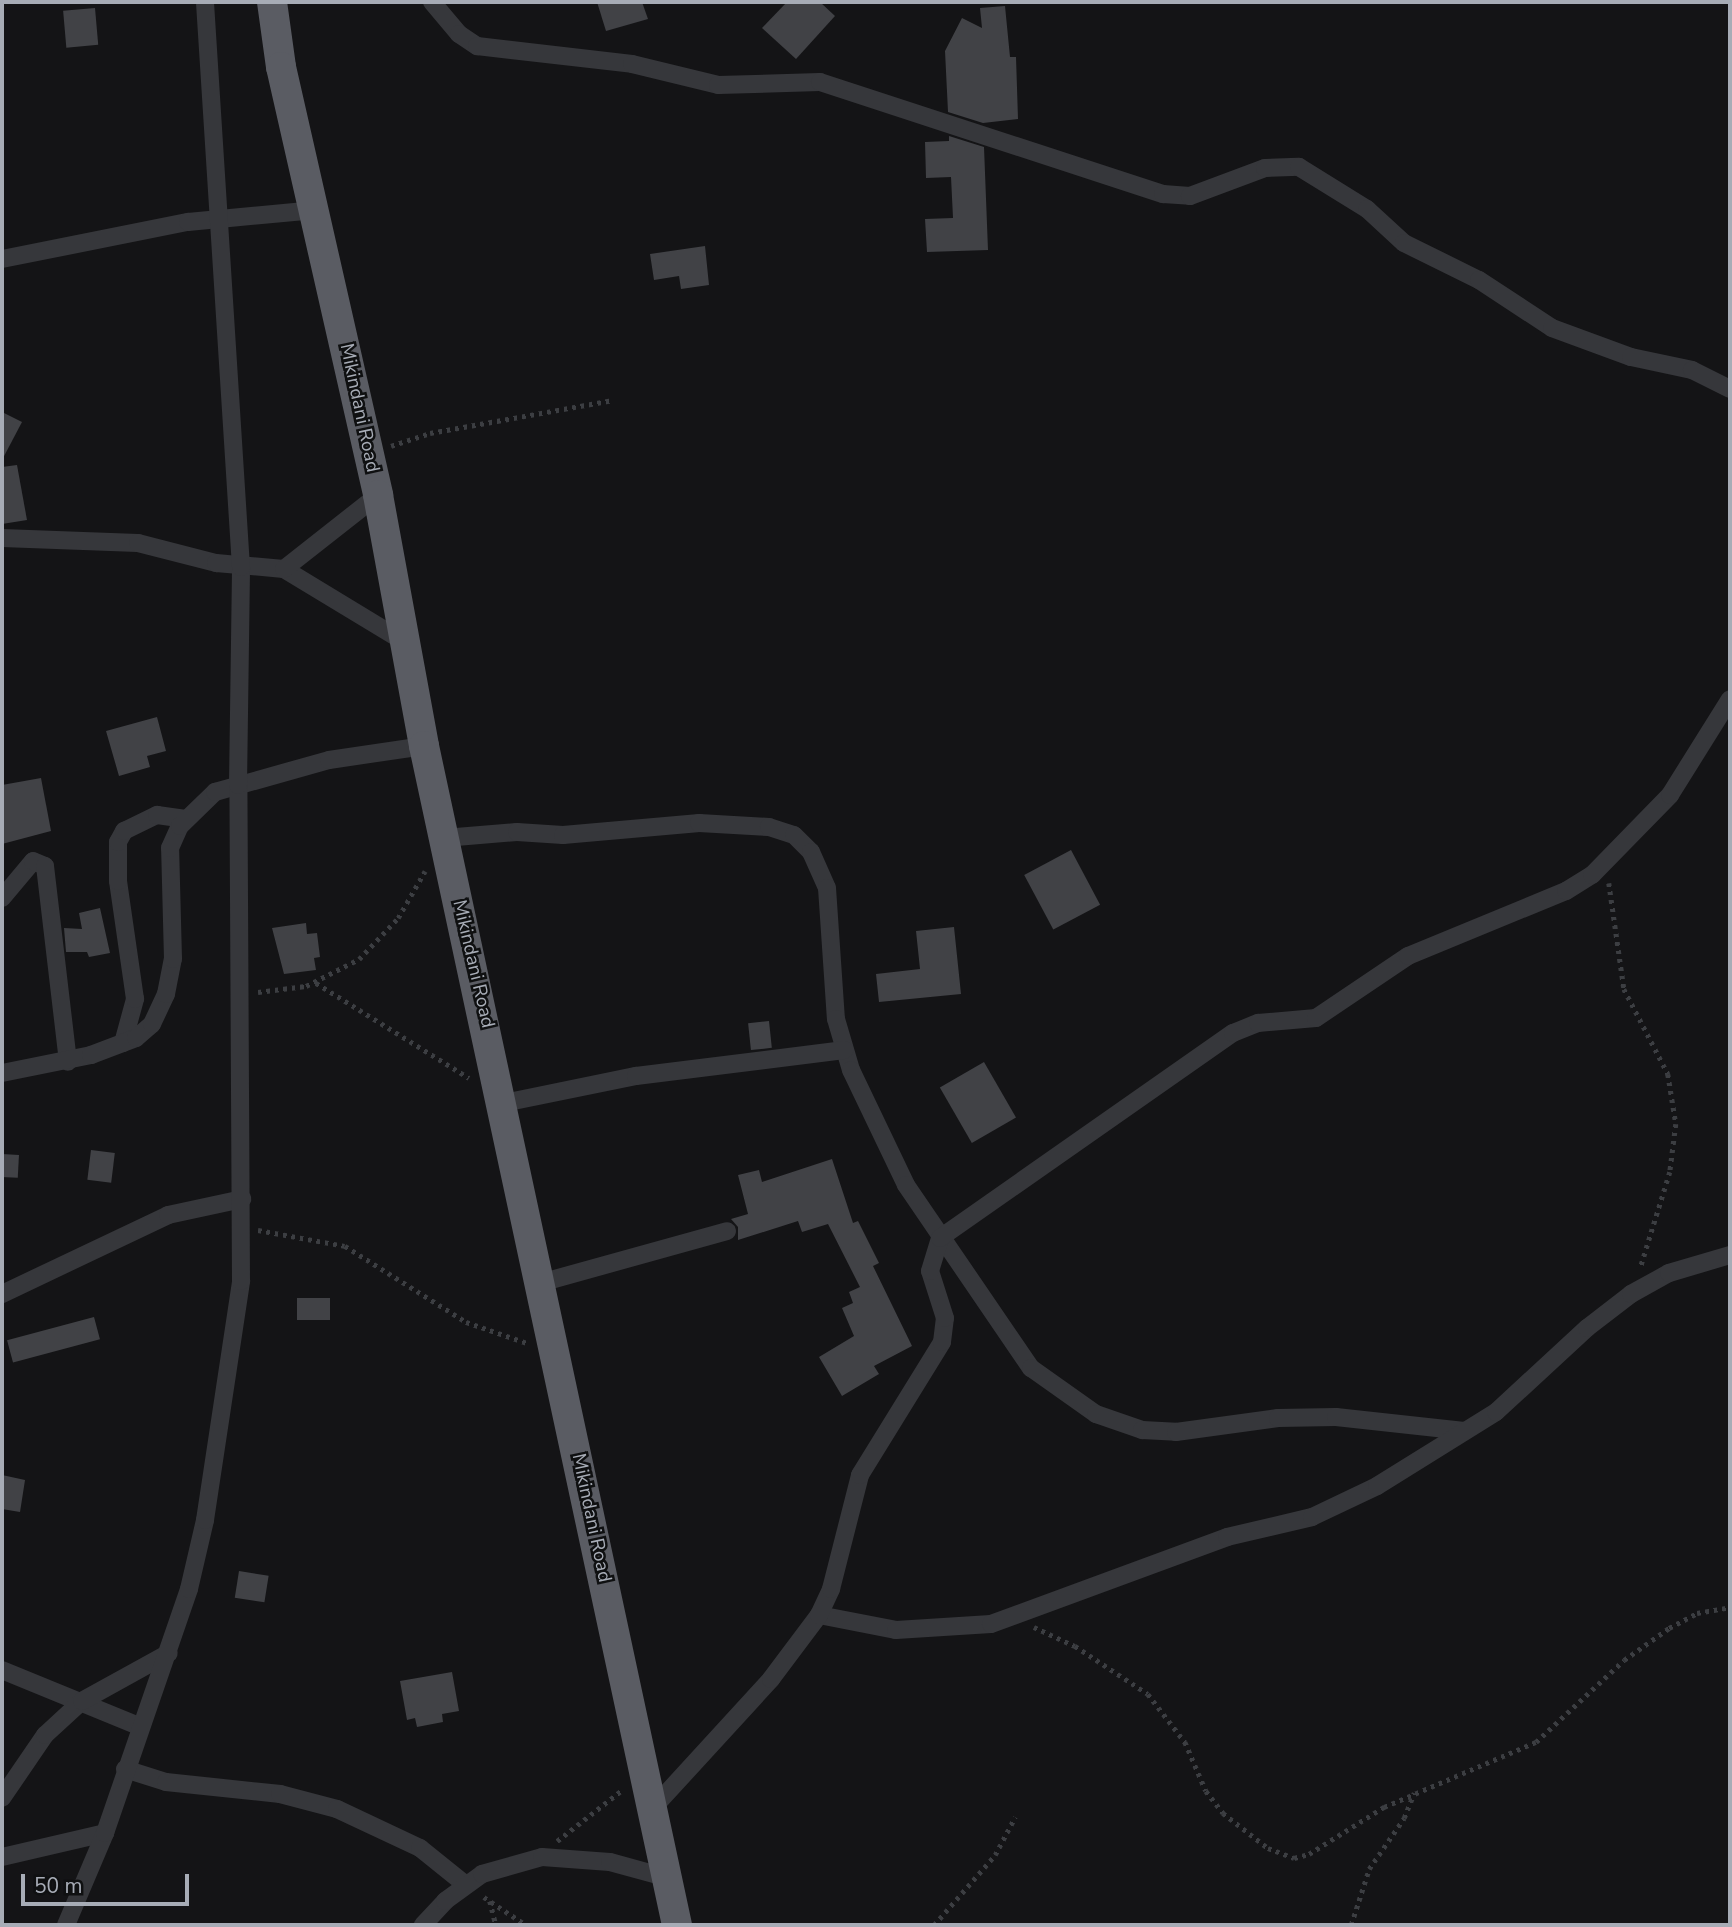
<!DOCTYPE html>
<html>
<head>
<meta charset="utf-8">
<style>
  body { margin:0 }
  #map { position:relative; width:1732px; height:1927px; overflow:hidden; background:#141416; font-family:"Nunito Sans",sans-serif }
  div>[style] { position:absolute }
  .building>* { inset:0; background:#414246; transform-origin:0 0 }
  .path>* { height:4.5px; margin-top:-2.25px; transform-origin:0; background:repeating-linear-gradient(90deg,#3c3e42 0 3.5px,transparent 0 8.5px) }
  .minor>* { height:18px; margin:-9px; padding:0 9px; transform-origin:9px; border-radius:9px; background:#36373b }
  .trunk>* { height:30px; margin:-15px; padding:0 15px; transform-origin:15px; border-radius:15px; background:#5a5c63 }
  span { translate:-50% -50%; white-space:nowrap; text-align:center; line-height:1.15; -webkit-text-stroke:5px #0f1011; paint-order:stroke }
  .street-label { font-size:19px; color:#a7acb6 }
  .frame { position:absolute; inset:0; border:4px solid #a7acb6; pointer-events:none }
  .scale { position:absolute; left:21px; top:1874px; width:168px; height:32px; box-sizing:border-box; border:4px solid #a7acb6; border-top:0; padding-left:9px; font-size:21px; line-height:24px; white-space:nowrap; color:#a7acb6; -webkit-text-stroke:5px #0f1011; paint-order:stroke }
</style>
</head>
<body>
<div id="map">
  <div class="building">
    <i style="clip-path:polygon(597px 2px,642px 2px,648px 19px,606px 31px)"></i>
    <i style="clip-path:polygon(787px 2px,820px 2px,835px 16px,796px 59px,762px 28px)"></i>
    <i style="clip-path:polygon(1005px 6px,1010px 57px,1016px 57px,1018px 119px,983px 123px,948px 112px,945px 51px,962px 18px,982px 28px,980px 8px)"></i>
    <i style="left:95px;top:8px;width:37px;height:32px;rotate:85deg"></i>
    <i style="clip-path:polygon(949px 136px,984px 147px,988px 250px,927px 252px,925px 219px,953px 218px,951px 177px,926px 178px,925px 142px,949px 141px)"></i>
    <i style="clip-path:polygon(705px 246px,709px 285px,681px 289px,679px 276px,654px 280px,650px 254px)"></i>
    <i style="clip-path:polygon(2px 412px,22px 422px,2px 460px)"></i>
    <i style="clip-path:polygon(17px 465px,27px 520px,2px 524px,2px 467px)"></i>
    <i style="clip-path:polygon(157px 717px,166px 751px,147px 756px,150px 767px,119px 776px,106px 731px)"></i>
    <i style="clip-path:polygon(41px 778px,51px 831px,2px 844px,2px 785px)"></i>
    <i style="left:1071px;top:850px;width:62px;height:53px;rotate:62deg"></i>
    <i style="clip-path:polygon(100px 908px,110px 953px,89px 957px,87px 952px,66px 952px,64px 928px,82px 929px,79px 913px)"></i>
    <i style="clip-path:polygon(306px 923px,307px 934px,317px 933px,320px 957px,314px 958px,316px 970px,284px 974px,272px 928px)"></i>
    <i style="clip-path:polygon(954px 927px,961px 994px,879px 1002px,876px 974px,920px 969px,916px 931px)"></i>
    <i style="left:769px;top:1021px;width:27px;height:21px;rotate:84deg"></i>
    <i style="left:984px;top:1062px;width:64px;height:51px;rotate:60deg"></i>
    <i style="left:91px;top:1150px;width:24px;height:30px;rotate:7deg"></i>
    <i style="left:2px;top:1154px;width:17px;height:23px;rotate:3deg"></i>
    <i style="clip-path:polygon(832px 1159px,853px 1223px,858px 1221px,879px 1263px,873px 1266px,912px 1346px,874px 1366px,879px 1374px,842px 1396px,819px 1357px,854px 1336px,842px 1308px,853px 1303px,849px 1292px,860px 1287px,828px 1224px,802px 1232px,798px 1221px,738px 1240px,738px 1227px,731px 1219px,748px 1214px,738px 1175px,759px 1170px,762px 1182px)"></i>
    <i style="left:330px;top:1298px;width:22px;height:33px;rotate:90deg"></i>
    <i style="left:94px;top:1317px;width:23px;height:90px;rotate:75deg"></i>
    <i style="clip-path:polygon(2px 1475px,25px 1480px,20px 1512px,2px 1509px)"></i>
    <i style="left:239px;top:1571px;width:30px;height:27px;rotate:9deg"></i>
    <i style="clip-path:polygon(452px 1672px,459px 1711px,442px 1714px,443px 1722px,417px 1727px,415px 1718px,407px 1720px,400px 1681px)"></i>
  </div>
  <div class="path">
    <i style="left:391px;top:446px;width:41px;rotate:-18.4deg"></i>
    <i style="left:430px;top:433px;width:186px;rotate:-10.2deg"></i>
    <i style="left:1609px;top:883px;width:107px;rotate:81.9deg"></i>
    <i style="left:1624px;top:989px;width:96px;rotate:62.6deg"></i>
    <i style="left:1668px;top:1074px;width:51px;rotate:80.9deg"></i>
    <i style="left:1676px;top:1124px;width:48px;rotate:97.1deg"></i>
    <i style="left:1670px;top:1172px;width:98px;rotate:107.1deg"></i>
    <i style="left:316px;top:983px;width:180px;rotate:31.8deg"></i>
    <i style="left:258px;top:992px;width:48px;rotate:-7.1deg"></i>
    <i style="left:306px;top:986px;width:59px;rotate:-27deg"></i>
    <i style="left:359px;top:959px;width:57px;rotate:-46.4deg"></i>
    <i style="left:398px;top:918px;width:54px;rotate:-60.1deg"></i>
    <i style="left:258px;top:1230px;width:88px;rotate:10.4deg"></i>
    <i style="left:345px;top:1246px;width:143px;rotate:32.1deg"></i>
    <i style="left:466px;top:1322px;width:65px;rotate:19deg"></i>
    <i style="left:1034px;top:1627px;width:45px;rotate:24.9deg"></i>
    <i style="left:1075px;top:1646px;width:87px;rotate:33.3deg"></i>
    <i style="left:1148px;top:1694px;width:61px;rotate:52.4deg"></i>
    <i style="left:1185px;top:1742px;width:53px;rotate:66.8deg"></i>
    <i style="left:1206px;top:1791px;width:28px;rotate:52deg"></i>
    <i style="left:1223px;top:1813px;width:57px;rotate:37.9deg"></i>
    <i style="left:1268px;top:1848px;width:28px;rotate:21deg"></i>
    <i style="left:1294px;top:1858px;width:16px;rotate:-15deg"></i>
    <i style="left:1309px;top:1854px;width:89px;rotate:-32.1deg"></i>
    <i style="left:1384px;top:1807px;width:165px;rotate:-23.2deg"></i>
    <i style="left:1536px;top:1742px;width:120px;rotate:-43deg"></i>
    <i style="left:1624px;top:1660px;width:55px;rotate:-35.4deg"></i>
    <i style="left:1669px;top:1628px;width:32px;rotate:-28deg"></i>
    <i style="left:1697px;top:1613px;width:34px;rotate:-10deg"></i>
    <i style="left:557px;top:1841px;width:83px;rotate:-38.1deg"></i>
    <i style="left:484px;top:1897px;width:50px;rotate:33.7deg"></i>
    <i style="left:490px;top:1901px;width:25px;rotate:76deg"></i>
    <i style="left:934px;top:1925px;width:93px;rotate:-48.9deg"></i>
    <i style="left:995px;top:1855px;width:43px;rotate:-62.2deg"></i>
    <i style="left:1351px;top:1925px;width:59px;rotate:-72.2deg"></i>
    <i style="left:1369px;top:1869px;width:62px;rotate:-55.5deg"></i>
    <i style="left:1404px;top:1818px;width:27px;rotate:-68deg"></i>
  </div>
  <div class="minor">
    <i style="left:432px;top:2px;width:42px;rotate:49.8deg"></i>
    <i style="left:459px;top:34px;width:22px;rotate:34deg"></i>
    <i style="left:477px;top:46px;width:156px;rotate:6.6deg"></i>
    <i style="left:632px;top:64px;width:89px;rotate:13.7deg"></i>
    <i style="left:718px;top:85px;width:102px;rotate:-1.7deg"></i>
    <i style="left:820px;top:82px;width:361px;rotate:18.1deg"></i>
    <i style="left:1163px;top:194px;width:27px;rotate:4deg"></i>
    <i style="left:1190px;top:196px;width:80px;rotate:-20.5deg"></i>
    <i style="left:1265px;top:168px;width:34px;rotate:-2deg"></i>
    <i style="left:1299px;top:167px;width:80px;rotate:31.7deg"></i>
    <i style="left:1367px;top:209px;width:50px;rotate:42.6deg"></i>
    <i style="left:1404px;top:243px;width:84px;rotate:26.3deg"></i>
    <i style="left:1479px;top:280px;width:87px;rotate:33.3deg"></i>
    <i style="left:1552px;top:328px;width:84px;rotate:20.2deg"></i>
    <i style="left:1631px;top:357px;width:62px;rotate:12deg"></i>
    <i style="left:1692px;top:370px;width:42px;rotate:26.6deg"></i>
    <i style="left:2px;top:259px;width:190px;rotate:-11.3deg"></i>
    <i style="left:188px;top:222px;width:128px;rotate:-5.4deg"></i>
    <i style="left:2px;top:538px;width:136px;rotate:2.1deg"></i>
    <i style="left:138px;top:543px;width:81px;rotate:14.4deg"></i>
    <i style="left:216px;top:563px;width:68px;rotate:5deg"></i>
    <i style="left:284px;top:569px;width:143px;rotate:31.2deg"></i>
    <i style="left:284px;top:569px;width:120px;rotate:-38.2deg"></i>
    <i style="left:444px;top:838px;width:73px;rotate:-4.7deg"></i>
    <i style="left:517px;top:832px;width:46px;rotate:3.7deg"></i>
    <i style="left:563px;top:835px;width:137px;rotate:-5deg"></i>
    <i style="left:699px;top:823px;width:70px;rotate:3.3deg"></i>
    <i style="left:769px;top:827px;width:26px;rotate:18deg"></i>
    <i style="left:794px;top:835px;width:24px;rotate:45deg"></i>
    <i style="left:811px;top:852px;width:39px;rotate:66deg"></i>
    <i style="left:827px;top:888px;width:131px;rotate:86.1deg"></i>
    <i style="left:836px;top:1019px;width:53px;rotate:73.6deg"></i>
    <i style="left:851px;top:1070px;width:127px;rotate:64.4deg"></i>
    <i style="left:906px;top:1185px;width:222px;rotate:55.7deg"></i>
    <i style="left:1031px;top:1368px;width:80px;rotate:35.3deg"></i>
    <i style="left:1096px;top:1414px;width:49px;rotate:19.2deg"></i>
    <i style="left:1142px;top:1430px;width:34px;rotate:3deg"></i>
    <i style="left:1176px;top:1432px;width:103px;rotate:-7.8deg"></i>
    <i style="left:1278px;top:1418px;width:58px;rotate:-1deg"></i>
    <i style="left:1336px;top:1417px;width:129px;rotate:6.2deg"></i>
    <i style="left:2px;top:898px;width:48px;rotate:-50deg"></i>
    <i style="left:33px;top:861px;width:13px;rotate:23deg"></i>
    <i style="left:45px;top:866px;width:197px;rotate:83.3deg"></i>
    <i style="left:123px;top:1043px;width:46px;rotate:-74.7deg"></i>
    <i style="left:135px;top:999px;width:119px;rotate:-98.2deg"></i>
    <i style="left:118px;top:881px;width:39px;rotate:-90deg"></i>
    <i style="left:118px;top:842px;width:13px;rotate:-61deg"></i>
    <i style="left:124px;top:831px;width:37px;rotate:-26deg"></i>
    <i style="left:157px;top:815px;width:29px;rotate:8deg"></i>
    <i style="left:2px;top:1073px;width:91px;rotate:-11.4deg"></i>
    <i style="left:91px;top:1055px;width:48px;rotate:-20.7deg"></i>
    <i style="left:136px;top:1038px;width:21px;rotate:-41deg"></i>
    <i style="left:152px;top:1024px;width:33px;rotate:-65deg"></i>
    <i style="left:166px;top:994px;width:36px;rotate:-79deg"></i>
    <i style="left:173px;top:959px;width:111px;rotate:-91.5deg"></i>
    <i style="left:170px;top:848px;width:24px;rotate:-66deg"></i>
    <i style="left:180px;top:826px;width:49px;rotate:-44.2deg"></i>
    <i style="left:215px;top:792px;width:118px;rotate:-15.7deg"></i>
    <i style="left:329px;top:760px;width:96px;rotate:-8.4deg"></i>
    <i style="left:504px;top:1103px;width:135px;rotate:-11.6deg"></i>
    <i style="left:636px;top:1076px;width:210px;rotate:-7.1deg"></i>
    <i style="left:540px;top:1283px;width:194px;rotate:-15.5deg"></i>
    <i style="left:2px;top:1294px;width:184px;rotate:-25.4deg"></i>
    <i style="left:168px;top:1215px;width:76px;rotate:-12.2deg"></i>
    <i style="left:819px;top:1615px;width:78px;rotate:11deg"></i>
    <i style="left:896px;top:1630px;width:95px;rotate:-3.6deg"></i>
    <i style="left:991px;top:1624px;width:252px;rotate:-20.2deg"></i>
    <i style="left:1227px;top:1537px;width:87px;rotate:-13.2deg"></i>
    <i style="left:1312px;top:1517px;width:72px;rotate:-25.5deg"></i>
    <i style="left:1377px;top:1486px;width:140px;rotate:-31.9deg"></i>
    <i style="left:1496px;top:1412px;width:124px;rotate:-42.7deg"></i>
    <i style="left:1587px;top:1328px;width:56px;rotate:-37.7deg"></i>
    <i style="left:1631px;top:1294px;width:43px;rotate:-28.9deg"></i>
    <i style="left:1669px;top:1273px;width:64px;rotate:-16.4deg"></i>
    <i style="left:2px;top:1670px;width:150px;rotate:22.3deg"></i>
    <i style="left:125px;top:1769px;width:43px;rotate:17.6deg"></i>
    <i style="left:166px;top:1782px;width:115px;rotate:6deg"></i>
    <i style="left:280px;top:1794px;width:59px;rotate:14.7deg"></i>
    <i style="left:337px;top:1809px;width:92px;rotate:25.2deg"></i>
    <i style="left:420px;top:1848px;width:59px;rotate:38.8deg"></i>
    <i style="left:2px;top:1798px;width:76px;rotate:-55.7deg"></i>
    <i style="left:45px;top:1735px;width:50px;rotate:-42.6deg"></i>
    <i style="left:82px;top:1701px;width:99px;rotate:-28.9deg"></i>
    <i style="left:653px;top:1808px;width:175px;rotate:-47.5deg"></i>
    <i style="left:771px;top:1679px;width:80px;rotate:-53.1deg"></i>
    <i style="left:819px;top:1615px;width:29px;rotate:-65deg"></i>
    <i style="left:831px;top:1589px;width:118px;rotate:-75.7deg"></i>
    <i style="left:860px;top:1475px;width:156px;rotate:-58.3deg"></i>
    <i style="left:942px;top:1342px;width:24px;rotate:-83deg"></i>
    <i style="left:945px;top:1318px;width:49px;rotate:-107.7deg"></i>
    <i style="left:930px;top:1271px;width:34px;rotate:-73deg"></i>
    <i style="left:940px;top:1238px;width:358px;rotate:-35deg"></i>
    <i style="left:1233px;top:1033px;width:27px;rotate:-22deg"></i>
    <i style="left:1258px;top:1023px;width:58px;rotate:-4.9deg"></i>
    <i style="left:1316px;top:1018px;width:111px;rotate:-34deg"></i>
    <i style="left:1408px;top:956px;width:171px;rotate:-22.4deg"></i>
    <i style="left:1566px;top:891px;width:31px;rotate:-32deg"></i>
    <i style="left:1592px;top:875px;width:112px;rotate:-45.7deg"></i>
    <i style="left:1670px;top:795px;width:113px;rotate:-58deg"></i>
    <i style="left:2px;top:1857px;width:106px;rotate:-13.1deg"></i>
    <i style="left:66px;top:1925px;width:100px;rotate:-67deg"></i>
    <i style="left:105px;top:1833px;width:258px;rotate:-71deg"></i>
    <i style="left:189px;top:1589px;width:71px;rotate:-76.9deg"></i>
    <i style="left:205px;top:1520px;width:242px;rotate:-81.4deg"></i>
    <i style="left:241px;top:1281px;width:496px;rotate:-90.3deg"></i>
    <i style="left:238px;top:785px;width:218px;rotate:-89.2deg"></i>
    <i style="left:241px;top:567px;width:566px;rotate:-93.65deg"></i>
    <i style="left:423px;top:1925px;width:33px;rotate:-47deg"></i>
    <i style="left:445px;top:1901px;width:46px;rotate:-36.1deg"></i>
    <i style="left:482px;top:1874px;width:62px;rotate:-15.8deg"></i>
    <i style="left:542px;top:1857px;width:68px;rotate:4.2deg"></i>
    <i style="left:610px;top:1862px;width:60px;rotate:15.4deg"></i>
  </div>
  <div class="trunk">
    <i style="left:272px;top:2px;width:66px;rotate:82.1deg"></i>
    <i style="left:281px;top:67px;width:439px;rotate:77.2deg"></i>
    <i style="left:378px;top:495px;width:255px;rotate:79.6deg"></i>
    <i style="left:424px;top:746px;width:1206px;rotate:77.89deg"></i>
  </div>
  <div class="street-label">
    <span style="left:359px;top:408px;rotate:78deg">Mikindani Road</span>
    <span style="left:473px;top:964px;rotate:77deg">Mikindani Road</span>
    <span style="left:591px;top:1518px;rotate:78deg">Mikindani Road</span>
  </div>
  <div class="frame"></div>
  <div class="scale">50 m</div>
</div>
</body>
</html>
